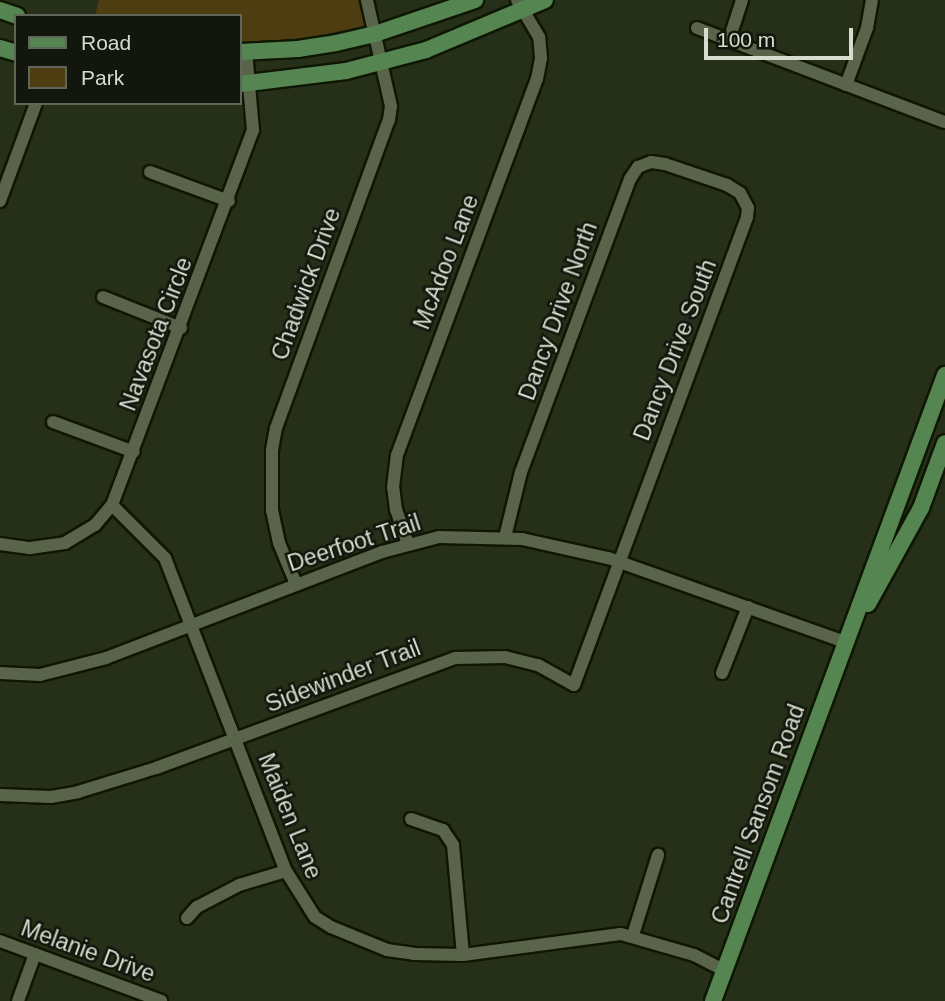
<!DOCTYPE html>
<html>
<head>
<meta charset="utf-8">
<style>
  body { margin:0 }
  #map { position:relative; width:945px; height:1001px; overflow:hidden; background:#262f18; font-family:Helvetica,sans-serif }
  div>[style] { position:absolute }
  .green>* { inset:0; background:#4e3d10 }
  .roads { filter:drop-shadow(2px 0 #0f1703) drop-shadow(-2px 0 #0f1703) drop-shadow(0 2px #0f1703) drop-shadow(0 -2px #0f1703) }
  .minor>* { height:12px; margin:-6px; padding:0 6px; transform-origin:6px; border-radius:6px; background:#59644a }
  .major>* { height:16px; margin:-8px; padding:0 8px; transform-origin:8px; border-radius:8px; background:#558652 }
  span { translate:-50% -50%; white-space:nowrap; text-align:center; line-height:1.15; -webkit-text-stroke:5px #12160c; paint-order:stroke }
  .street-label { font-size:23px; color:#d6dcce }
  .legend { position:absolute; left:14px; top:14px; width:228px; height:91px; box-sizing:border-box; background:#12160c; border:2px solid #60655a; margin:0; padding:9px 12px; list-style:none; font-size:21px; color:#d6dcce }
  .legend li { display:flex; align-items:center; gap:14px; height:35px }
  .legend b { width:35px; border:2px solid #60655a }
  .scale { position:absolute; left:704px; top:28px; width:149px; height:32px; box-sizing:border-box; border:4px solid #d6dcce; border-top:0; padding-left:9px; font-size:21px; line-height:24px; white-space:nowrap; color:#d6dcce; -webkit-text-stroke:5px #12160c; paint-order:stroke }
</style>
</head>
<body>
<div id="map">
  <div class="green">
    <i style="clip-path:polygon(99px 0,358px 0,365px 26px,294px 41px,240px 45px,240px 16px,95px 16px)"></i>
  </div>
  <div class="roads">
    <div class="minor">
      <i style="left:697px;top:28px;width:265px;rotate:20.8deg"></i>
      <i style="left:729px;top:40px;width:42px;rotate:-72deg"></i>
      <i style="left:846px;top:85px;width:61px;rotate:-69.8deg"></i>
      <i style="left:867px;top:28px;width:28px;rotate:-80deg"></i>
      <i style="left:150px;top:172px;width:84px;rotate:20.2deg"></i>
      <i style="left:0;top:201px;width:104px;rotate:-69.8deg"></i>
      <i style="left:103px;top:297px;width:84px;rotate:21.7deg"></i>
      <i style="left:53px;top:422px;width:86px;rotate:20.3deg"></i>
      <i style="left:112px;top:505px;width:75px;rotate:45deg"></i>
      <i style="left:165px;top:558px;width:336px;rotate:68.9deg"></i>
      <i style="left:286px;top:871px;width:54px;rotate:57.8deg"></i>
      <i style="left:315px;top:917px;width:19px;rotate:32deg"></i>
      <i style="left:331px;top:927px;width:61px;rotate:22.3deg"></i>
      <i style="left:387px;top:950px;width:27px;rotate:8deg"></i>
      <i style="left:414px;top:954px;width:49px;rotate:1.2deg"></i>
      <i style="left:463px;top:955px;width:159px;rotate:-7.6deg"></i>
      <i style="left:621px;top:934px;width:76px;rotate:16deg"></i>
      <i style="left:694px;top:955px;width:34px;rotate:27deg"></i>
      <i style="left:0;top:544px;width:30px;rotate:8deg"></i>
      <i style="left:30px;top:548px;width:35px;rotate:-8deg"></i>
      <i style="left:65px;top:543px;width:35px;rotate:-31deg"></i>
      <i style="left:95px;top:525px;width:26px;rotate:-50deg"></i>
      <i style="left:112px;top:505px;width:401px;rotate:-69.4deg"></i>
      <i style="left:253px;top:130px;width:78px;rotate:-95.1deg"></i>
      <i style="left:408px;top:544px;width:36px;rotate:-109deg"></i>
      <i style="left:396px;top:510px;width:23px;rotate:-97deg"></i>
      <i style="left:393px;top:487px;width:32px;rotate:-83deg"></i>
      <i style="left:397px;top:455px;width:401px;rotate:-69.6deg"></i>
      <i style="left:537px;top:79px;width:21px;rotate:-79deg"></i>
      <i style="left:541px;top:58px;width:21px;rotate:-95deg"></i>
      <i style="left:539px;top:37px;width:43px;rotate:-120.7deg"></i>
      <i style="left:296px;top:584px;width:44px;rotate:-112.5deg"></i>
      <i style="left:279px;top:543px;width:33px;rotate:-102deg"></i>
      <i style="left:272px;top:511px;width:61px;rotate:-90deg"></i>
      <i style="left:272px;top:450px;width:22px;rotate:-80deg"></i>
      <i style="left:276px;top:428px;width:328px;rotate:-69.9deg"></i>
      <i style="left:389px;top:120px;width:14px;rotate:-82deg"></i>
      <i style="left:391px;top:106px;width:109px;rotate:-102.8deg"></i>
      <i style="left:0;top:673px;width:40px;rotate:2.9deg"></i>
      <i style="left:40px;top:675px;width:68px;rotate:-14.4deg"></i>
      <i style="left:106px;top:658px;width:296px;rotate:-21deg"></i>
      <i style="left:382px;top:552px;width:59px;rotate:-14.7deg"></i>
      <i style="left:439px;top:537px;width:83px;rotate:1.4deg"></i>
      <i style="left:522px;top:539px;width:88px;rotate:12.5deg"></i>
      <i style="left:608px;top:558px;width:251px;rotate:19.5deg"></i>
      <i style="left:722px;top:673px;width:71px;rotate:-68.5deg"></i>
      <i style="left:0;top:795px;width:51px;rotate:2.2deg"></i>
      <i style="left:51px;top:797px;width:27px;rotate:-10deg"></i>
      <i style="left:78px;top:792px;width:82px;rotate:-17.1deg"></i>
      <i style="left:156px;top:768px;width:319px;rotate:-20.2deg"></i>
      <i style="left:455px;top:658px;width:50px;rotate:-1.1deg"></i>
      <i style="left:505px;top:657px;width:34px;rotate:14deg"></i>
      <i style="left:538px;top:665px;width:41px;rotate:29.1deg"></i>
      <i style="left:574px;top:685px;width:499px;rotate:-69.7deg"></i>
      <i style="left:747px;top:217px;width:9px;rotate:-84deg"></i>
      <i style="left:748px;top:208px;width:17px;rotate:-118deg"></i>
      <i style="left:740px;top:193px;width:15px;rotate:-148deg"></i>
      <i style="left:727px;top:185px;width:65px;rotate:-161.3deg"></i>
      <i style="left:665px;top:164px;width:14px;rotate:-172deg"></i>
      <i style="left:651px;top:162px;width:14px;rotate:159deg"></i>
      <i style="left:638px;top:167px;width:14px;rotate:124deg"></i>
      <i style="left:630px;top:179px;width:313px;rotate:110.4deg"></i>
      <i style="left:521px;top:472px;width:67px;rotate:103.8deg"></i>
      <i style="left:411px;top:819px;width:34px;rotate:19deg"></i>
      <i style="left:443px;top:830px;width:18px;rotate:56deg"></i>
      <i style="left:453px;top:845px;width:110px;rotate:84.8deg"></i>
      <i style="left:187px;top:918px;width:15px;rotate:-48deg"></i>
      <i style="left:197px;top:907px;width:47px;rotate:-27.6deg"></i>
      <i style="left:239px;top:885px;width:49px;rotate:-16.6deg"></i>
      <i style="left:633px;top:935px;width:84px;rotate:-72.6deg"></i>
      <i style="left:0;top:941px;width:172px;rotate:20.4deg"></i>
      <i style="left:18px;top:1001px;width:50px;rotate:-70.1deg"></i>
    </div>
    <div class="major">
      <i style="left:0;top:10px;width:18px;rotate:19deg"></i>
      <i style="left:0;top:48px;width:17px;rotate:17deg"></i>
      <i style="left:240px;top:52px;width:58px;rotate:-3deg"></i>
      <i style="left:298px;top:49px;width:38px;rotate:-9deg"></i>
      <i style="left:336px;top:43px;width:40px;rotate:-13deg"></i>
      <i style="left:375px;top:34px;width:106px;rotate:-18.8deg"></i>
      <i style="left:240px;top:84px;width:107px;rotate:-7deg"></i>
      <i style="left:346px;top:71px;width:83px;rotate:-14.7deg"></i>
      <i style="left:426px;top:50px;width:129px;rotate:-22.8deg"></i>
      <i style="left:868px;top:604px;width:110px;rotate:-61.1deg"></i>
      <i style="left:921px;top:508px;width:69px;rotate:-69.7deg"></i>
      <i style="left:713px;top:1001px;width:668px;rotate:-69.66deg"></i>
    </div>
  </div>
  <div class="street-label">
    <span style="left:446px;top:262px;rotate:-69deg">McAdoo Lane</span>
    <span style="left:306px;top:284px;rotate:-70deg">Chadwick Drive</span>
    <span style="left:558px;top:311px;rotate:-70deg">Dancy Drive North</span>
    <span style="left:156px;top:334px;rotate:-69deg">Navasota Circle</span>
    <span style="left:675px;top:350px;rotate:-69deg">Dancy Drive South</span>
    <span style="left:354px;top:543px;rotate:-18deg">Deerfoot Trail</span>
    <span style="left:343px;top:676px;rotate:-21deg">Sidewinder Trail</span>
    <span style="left:758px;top:814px;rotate:-70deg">Cantrell Sansom Road</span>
    <span style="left:290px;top:816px;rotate:68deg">Maiden Lane</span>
    <span style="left:88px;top:951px;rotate:20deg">Melanie Drive</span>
  </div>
  <ul class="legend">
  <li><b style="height:9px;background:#558652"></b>Road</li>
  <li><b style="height:19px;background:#4e3d10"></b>Park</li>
  </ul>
  <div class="scale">100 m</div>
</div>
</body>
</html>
